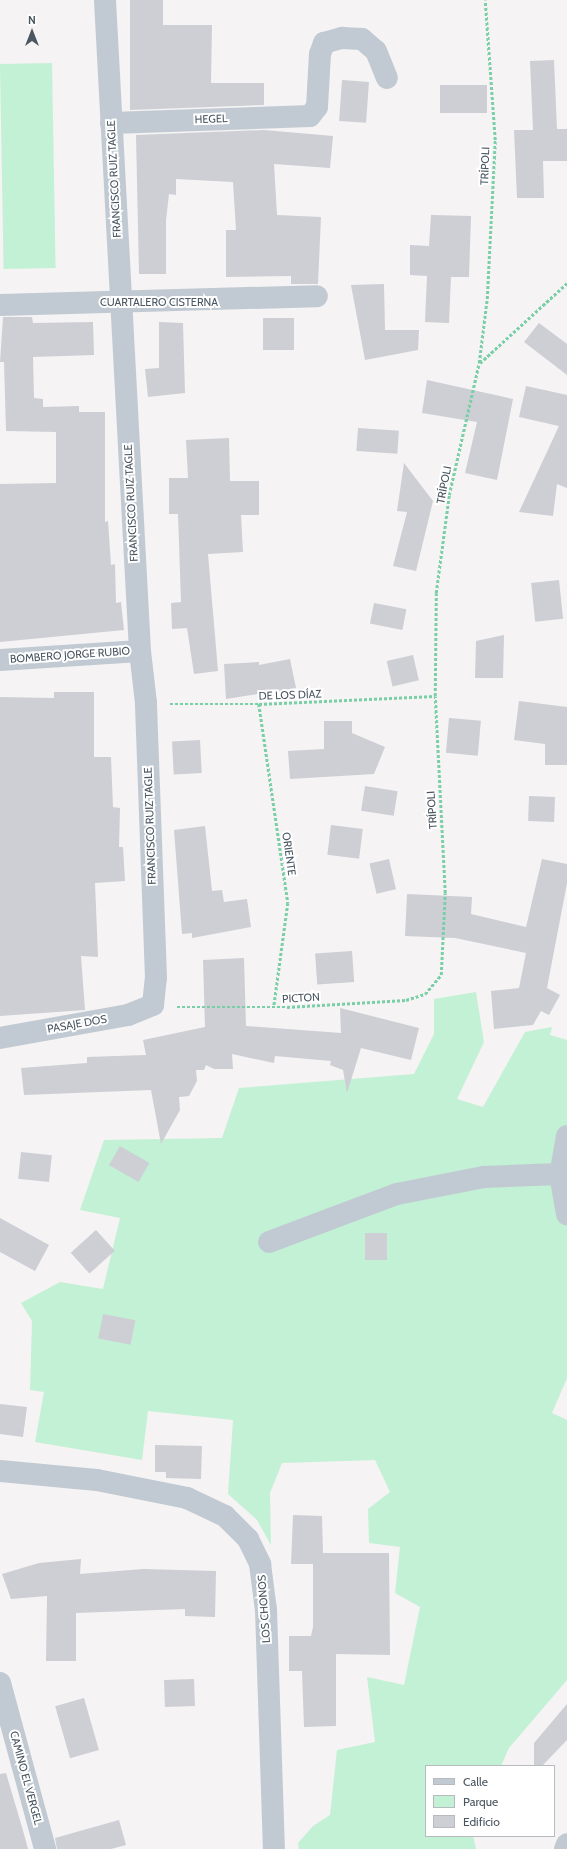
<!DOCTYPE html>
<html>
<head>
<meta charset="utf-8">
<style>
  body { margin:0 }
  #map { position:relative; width:567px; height:1849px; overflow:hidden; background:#f5f3f3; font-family:Cabin,sans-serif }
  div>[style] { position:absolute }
  .green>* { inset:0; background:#c3f1d5; transform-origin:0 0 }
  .building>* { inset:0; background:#cdcfd5; transform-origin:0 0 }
  .path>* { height:2.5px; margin-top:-1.25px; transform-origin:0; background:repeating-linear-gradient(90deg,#7ad0a6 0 3px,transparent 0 5px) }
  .minor>* { height:22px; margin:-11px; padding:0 11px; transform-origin:11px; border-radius:11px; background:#c1cad2 }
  span { translate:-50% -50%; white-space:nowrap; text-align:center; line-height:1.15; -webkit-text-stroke:4px #fff; paint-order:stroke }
  .street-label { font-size:11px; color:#4a5661 }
  .legend { position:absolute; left:425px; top:1765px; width:130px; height:72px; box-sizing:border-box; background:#fff; border:1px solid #b7bbc0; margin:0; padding:5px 7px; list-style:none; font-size:12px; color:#4a5661 }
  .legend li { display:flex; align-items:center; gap:8px; height:20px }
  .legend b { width:20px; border:1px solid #b7bbc0 }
  .north { position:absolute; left:12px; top:12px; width:40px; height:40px; -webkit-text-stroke:3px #fff; paint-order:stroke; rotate:0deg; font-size:11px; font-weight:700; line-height:16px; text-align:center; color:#4a5661 }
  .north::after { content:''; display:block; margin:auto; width:14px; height:18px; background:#4a5661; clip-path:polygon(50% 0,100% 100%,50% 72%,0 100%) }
</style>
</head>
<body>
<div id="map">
  <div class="green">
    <i style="left:52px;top:63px;width:205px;height:52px;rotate:89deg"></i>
    <i style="clip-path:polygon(476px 992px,484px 1042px,457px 1099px,483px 1107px,525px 1032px,552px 1027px,550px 1035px,567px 1040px,567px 1378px,552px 1413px,567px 1420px,567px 1680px,509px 1748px,501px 1766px,426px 1766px,426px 1836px,473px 1836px,476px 1849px,299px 1849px,298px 1843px,313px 1826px,330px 1815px,337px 1750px,375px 1742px,367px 1677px,404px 1685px,420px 1607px,395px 1593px,400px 1547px,369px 1543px,368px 1509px,390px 1492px,375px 1460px,282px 1463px,270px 1493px,271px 1545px,257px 1520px,228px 1494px,233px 1420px,148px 1411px,142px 1460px,35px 1442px,44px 1392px,30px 1390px,32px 1321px,21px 1303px,60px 1282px,103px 1289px,120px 1218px,80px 1210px,104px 1140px,222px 1138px,239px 1088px,414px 1074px,434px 1034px,434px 999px)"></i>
  </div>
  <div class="building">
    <i style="clip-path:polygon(130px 0,163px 0,163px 25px,212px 25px,211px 83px,264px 83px,264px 105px,130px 110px)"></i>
    <i style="clip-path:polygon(554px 60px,557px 129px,567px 129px,567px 161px,543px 161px,544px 198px,517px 198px,514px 130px,533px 130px,530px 61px)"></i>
    <i style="left:342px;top:80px;width:27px;height:41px;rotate:4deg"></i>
    <i style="left:487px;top:85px;width:28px;height:47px;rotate:90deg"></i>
    <i style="clip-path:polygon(264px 130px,333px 136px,330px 168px,274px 164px,277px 215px,321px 217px,318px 284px,291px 284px,291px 276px,226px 277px,226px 230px,236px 230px,233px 182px,176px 179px,176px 195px,169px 194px,166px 220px,166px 274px,139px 274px,136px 135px)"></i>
    <i style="clip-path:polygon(431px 215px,471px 216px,469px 277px,451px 277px,449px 323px,425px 322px,427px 276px,410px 275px,410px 245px,429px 246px)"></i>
    <i style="clip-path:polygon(384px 284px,385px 330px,419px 330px,418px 350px,365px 360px,351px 285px)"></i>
    <i style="clip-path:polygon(3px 317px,32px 317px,33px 323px,93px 322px,94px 355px,33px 357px,34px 398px,43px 399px,43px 407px,79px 406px,79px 412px,105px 412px,105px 522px,108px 521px,111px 565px,115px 564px,116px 603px,121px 602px,124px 630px,0 642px,0 484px,56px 483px,56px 432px,6px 431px,4px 362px,0 362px)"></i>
    <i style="left:263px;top:318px;width:31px;height:32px"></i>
    <i style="clip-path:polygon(159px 322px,183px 323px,185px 393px,148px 397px,145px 369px,159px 368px)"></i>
    <i style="clip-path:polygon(539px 323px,567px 344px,567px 375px,524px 342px)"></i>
    <i style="clip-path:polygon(427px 380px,513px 399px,497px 480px,465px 473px,477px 422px,422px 413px)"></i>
    <i style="clip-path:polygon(526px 386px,567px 395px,567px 488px,557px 484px,553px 516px,519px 512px,559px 426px,519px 417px)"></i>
    <i style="left:358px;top:428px;width:41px;height:23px;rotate:4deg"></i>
    <i style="clip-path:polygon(229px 438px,230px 481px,259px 481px,259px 515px,241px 515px,243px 552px,208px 554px,218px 671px,194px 674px,187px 628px,172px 629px,171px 603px,181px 602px,178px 514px,169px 514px,169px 478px,188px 478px,186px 440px)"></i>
    <i style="clip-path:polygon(404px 463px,433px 501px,416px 571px,393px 566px,407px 512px,397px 511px)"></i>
    <i style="left:559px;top:580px;width:39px;height:28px;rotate:84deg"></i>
    <i style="left:374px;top:603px;width:33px;height:21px;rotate:11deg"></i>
    <i style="clip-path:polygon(504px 635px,503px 678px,475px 678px,476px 641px)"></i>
    <i style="left:413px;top:655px;width:26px;height:27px;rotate:77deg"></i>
    <i style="clip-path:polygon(290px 659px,296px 688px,226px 699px,224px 664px,259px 662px,259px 665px)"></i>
    <i style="clip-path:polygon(54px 692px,94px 692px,94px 757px,111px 757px,113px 807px,120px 808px,119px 847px,123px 847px,125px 881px,95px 883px,98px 957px,81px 956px,85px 1010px,0 1016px,0 697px,54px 698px)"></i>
    <i style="clip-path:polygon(519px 701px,567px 707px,567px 765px,545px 765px,545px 744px,514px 740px)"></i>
    <i style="left:449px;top:718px;width:32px;height:35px;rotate:5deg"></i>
    <i style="clip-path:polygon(324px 721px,352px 721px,352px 733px,385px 747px,374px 774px,290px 779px,288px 751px,324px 749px)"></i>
    <i style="left:200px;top:740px;width:33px;height:28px;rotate:87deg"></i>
    <i style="left:365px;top:786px;width:33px;height:25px;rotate:9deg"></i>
    <i style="left:529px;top:796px;width:26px;height:25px;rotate:2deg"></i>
    <i style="left:331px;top:825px;width:32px;height:30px;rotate:7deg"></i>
    <i style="clip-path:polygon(205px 826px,212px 891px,222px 890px,224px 902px,247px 899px,251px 927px,192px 938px,192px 933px,182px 934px,174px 830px)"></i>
    <i style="left:389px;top:859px;width:31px;height:20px;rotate:77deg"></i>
    <i style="clip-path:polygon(542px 859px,567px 864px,567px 883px,547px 988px,560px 995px,549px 1015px,541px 1011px,533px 1025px,494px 1029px,491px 991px,519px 988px,526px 953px,455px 938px,405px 936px,407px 894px,472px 897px,471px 914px,526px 927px)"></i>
    <i style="left:352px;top:951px;width:31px;height:37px;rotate:86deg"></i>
    <i style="clip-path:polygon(244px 958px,246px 1026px,341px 1033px,340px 1008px,419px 1028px,411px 1060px,361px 1048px,347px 1093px,343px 1070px,330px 1065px,331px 1061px,275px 1056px,274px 1063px,232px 1054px,233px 1069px,214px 1069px,206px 1065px,204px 1070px,196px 1070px,197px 1081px,189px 1096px,179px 1097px,180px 1110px,161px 1144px,151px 1090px,24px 1095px,21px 1068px,87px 1063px,87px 1057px,146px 1055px,143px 1040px,205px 1027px,203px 960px)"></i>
    <i style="left:120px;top:1146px;width:34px;height:22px;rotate:30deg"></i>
    <i style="left:21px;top:1152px;width:31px;height:27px;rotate:6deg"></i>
    <i style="clip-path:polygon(0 1218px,49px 1245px,35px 1271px,0 1252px)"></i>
    <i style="left:96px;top:1230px;width:28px;height:34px;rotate:48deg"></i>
    <i style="left:365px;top:1233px;width:22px;height:27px"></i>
    <i style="left:103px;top:1314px;width:33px;height:25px;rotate:11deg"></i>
    <i style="clip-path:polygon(0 1404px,27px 1407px,23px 1437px,0 1434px)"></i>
    <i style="clip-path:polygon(155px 1445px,202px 1446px,201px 1479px,166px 1478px,166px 1472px,155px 1472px)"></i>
    <i style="clip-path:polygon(293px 1515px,322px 1516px,323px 1553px,389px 1553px,390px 1655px,336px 1654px,336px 1726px,304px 1727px,302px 1671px,289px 1671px,289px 1636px,311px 1636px,313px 1627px,313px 1564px,291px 1564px)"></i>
    <i style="clip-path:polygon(81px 1559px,80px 1574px,143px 1569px,216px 1571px,215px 1617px,185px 1616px,185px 1609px,76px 1613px,76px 1661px,46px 1661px,47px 1596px,11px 1599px,2px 1574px,39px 1563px)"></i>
    <i style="left:194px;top:1679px;width:27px;height:30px;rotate:88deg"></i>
    <i style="left:84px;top:1698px;width:54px;height:30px;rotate:74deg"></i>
    <i style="clip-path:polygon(567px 1704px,567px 1740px,542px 1766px,534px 1766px,534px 1743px)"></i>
    <i style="clip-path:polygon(6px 1773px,24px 1834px,28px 1849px,0 1849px,0 1774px)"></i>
    <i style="clip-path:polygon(119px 1820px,126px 1845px,111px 1849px,57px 1849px,55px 1838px)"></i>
  </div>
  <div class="path">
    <i style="left:480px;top:363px;width:118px;rotate:-42.6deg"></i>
    <i style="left:170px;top:704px;width:89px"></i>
    <i style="left:259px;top:704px;width:176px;rotate:-2.6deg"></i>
    <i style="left:259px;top:704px;width:201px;rotate:81.7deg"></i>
    <i style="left:288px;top:903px;width:105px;rotate:97.7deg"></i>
    <i style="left:177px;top:1007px;width:110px"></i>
    <i style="left:287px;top:1007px;width:119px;rotate:-3.4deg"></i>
    <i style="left:406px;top:1000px;width:20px;rotate:-18deg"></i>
    <i style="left:425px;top:994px;width:25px;rotate:-50deg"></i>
    <i style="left:441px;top:975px;width:82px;rotate:-87.2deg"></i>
    <i style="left:445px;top:893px;width:197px;rotate:-92.9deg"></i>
    <i style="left:435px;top:696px;width:103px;rotate:-89.4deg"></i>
    <i style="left:436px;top:593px;width:99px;rotate:-82.4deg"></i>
    <i style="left:449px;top:495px;width:135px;rotate:-77.2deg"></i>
    <i style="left:479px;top:363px;width:64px;rotate:-82.9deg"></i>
    <i style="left:487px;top:299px;width:159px;rotate:-87.1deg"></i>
    <i style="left:495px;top:140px;width:140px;rotate:-94.1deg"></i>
  </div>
  <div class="minor">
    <i style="left:111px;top:123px;width:199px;rotate:-2deg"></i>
    <i style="left:310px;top:116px;width:11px;rotate:-52deg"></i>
    <i style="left:317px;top:107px;width:53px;rotate:-86.8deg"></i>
    <i style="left:320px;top:54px;width:12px;rotate:-70deg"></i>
    <i style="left:324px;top:43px;width:19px;rotate:-16deg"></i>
    <i style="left:342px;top:38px;width:20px;rotate:3deg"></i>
    <i style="left:362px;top:39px;width:18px;rotate:41deg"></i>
    <i style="left:376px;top:51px;width:29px;rotate:68deg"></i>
    <i style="left:0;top:305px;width:317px;rotate:-1.6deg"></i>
    <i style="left:0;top:660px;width:140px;rotate:-3.7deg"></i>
    <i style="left:0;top:1038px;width:130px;rotate:-10.2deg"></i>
    <i style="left:128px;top:1015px;width:27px;rotate:-22deg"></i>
    <i style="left:153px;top:1005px;width:27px;rotate:-84deg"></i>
    <i style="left:156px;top:978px;width:275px;rotate:-92.1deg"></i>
    <i style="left:146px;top:703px;width:52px;rotate:-96.6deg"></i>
    <i style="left:140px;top:651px;width:652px;rotate:-93.08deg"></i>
    <i style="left:567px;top:1136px;width:39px;rotate:100deg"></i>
    <i style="left:560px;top:1174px;width:41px;rotate:80.1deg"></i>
    <i style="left:269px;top:1242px;width:137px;rotate:-20.6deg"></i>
    <i style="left:397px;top:1194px;width:89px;rotate:-11.1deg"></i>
    <i style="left:484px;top:1177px;width:76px;rotate:-2.3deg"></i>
    <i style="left:0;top:1471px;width:97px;rotate:5.3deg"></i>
    <i style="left:97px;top:1480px;width:92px;rotate:11.3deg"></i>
    <i style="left:187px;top:1498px;width:42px;rotate:25.3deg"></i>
    <i style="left:225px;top:1516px;width:33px;rotate:45deg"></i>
    <i style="left:248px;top:1539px;width:28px;rotate:64deg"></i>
    <i style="left:260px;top:1564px;width:46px;rotate:82.6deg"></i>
    <i style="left:266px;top:1610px;width:239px;rotate:88.1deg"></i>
    <i style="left:0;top:1683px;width:172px;rotate:74.8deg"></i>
    <i style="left:565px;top:1849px;width:5px;rotate:-68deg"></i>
  </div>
  <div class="street-label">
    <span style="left:211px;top:119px;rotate:-2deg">HEGEL</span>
    <span style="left:485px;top:166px;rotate:-88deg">TRÍPOLI</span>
    <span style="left:114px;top:179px;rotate:-93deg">FRANCISCO RUIZ TAGLE</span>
    <span style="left:159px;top:302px">CUARTALERO CISTERNA</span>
    <span style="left:444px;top:485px;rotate:-79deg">TRÍPOLI</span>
    <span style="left:131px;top:503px;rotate:-93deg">FRANCISCO RUIZ TAGLE</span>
    <span style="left:70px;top:655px;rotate:-4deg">BOMBERO JORGE RUBIO</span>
    <span style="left:290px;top:695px;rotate:-2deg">DE LOS DÍAZ</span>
    <span style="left:432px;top:810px;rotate:-94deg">TRÍPOLI</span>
    <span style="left:150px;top:826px;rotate:-92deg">FRANCISCO RUIZ TAGLE</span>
    <span style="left:289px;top:854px;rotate:82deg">ORIENTE</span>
    <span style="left:301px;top:998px;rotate:-3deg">PICTON</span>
    <span style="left:77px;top:1024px;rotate:-10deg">PASAJE DOS</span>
    <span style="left:264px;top:1609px;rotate:-94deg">LOS CHONOS</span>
    <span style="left:26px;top:1778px;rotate:75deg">CAMINO EL VERGEL</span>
  </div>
  <ul class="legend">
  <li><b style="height:5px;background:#c1cad2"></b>Calle</li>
  <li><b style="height:11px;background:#c3f1d5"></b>Parque</li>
  <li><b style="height:11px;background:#cdcfd5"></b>Edificio</li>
  </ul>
  <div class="north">N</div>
</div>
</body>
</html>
